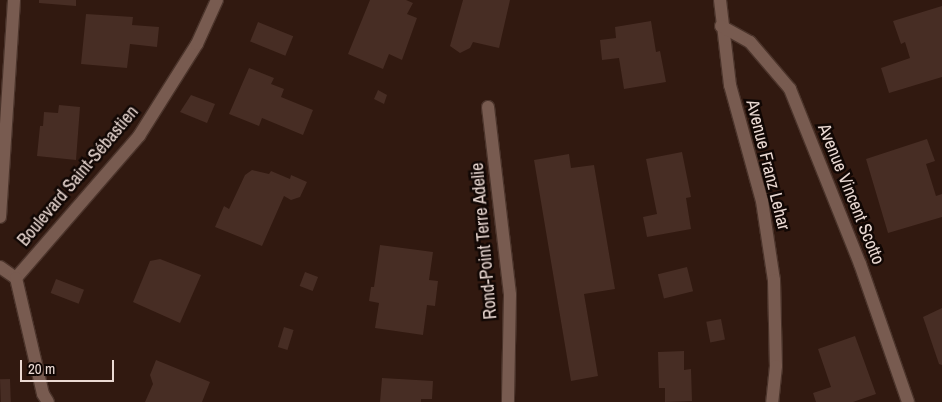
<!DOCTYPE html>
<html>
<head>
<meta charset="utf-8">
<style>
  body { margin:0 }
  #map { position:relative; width:942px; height:402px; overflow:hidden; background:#311910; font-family:"Archivo Narrow",sans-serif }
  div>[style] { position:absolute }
  .building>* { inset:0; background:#472d24; transform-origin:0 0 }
  .roads { filter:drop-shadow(1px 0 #4b342b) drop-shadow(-1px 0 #4b342b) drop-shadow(0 1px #4b342b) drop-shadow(0 -1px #4b342b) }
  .minor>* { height:12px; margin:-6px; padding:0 6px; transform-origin:6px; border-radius:6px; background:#785b50 }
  span { translate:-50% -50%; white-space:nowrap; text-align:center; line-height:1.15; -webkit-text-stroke:5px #110704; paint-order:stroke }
  .street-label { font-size:18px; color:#ead9d3 }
  .scale { position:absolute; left:20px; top:360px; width:94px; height:22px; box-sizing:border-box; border:2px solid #ead9d3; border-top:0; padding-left:6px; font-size:15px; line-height:18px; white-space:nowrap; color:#ead9d3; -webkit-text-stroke:4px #110704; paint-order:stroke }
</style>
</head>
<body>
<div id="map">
  <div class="building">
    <i style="clip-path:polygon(39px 0,76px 0,76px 6px,39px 3px)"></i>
    <i style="clip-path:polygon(370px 0,406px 0,413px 3px,407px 14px,417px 18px,402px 60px,389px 54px,383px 69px,348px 54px)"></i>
    <i style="clip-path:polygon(463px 0,510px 0,499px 48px,473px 42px,470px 48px,460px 53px,450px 46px)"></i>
    <i style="clip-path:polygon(942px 6px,942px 77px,889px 93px,881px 68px,910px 58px,905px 42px,901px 44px,893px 21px)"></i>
    <i style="clip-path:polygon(86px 14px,133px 17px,132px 25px,159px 27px,157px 47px,130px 44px,127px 68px,81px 64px)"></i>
    <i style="clip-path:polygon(651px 21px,656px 52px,660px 51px,666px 82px,624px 89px,619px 58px,602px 60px,600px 40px,616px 38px,615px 27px)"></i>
    <i style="left:258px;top:22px;width:38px;height:21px;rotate:22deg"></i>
    <i style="clip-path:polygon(249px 68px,274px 78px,271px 84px,284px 89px,281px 97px,313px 110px,303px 135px,262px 118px,259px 126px,229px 114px)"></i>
    <i style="clip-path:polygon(378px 90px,387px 95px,384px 104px,374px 99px)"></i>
    <i style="clip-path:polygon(191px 95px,215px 104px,207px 123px,180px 112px)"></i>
    <i style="clip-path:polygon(59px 105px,80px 107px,76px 160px,37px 156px,40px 126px,43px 126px,44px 112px,58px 113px)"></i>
    <i style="clip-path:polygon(927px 139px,935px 161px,926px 164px,936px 196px,942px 194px,942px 217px,888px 233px,866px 159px)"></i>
    <i style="clip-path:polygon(682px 152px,691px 197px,686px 198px,691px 229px,647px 237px,643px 217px,657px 214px,646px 159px)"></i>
    <i style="clip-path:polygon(569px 154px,571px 168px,594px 165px,615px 289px,584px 294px,598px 376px,571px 381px,534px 160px)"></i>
    <i style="clip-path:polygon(252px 170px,269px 174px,271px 171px,290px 179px,291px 175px,307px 182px,300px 197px,291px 200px,284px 196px,262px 246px,215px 227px,224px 206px,229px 209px,245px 175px)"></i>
    <i style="clip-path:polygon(380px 245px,433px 252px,429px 280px,438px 281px,435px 306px,427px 305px,423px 335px,375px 328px,379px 303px,369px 301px,371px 287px,374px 287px)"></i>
    <i style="clip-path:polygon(160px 259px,201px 275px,180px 323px,133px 302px,150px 261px)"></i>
    <i style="left:687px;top:267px;width:25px;height:30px;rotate:76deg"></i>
    <i style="left:305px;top:272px;width:14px;height:15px;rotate:21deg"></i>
    <i style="left:56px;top:279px;width:30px;height:15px;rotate:21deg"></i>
    <i style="clip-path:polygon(942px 308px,942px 365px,939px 364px,923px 317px)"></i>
    <i style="left:721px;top:319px;width:21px;height:15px;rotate:79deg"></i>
    <i style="left:284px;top:327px;width:10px;height:21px;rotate:17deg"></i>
    <i style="clip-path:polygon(855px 336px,876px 394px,853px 402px,816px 402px,813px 393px,831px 387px,818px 349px)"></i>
    <i style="clip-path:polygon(684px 351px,684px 370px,691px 369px,692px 401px,665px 402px,665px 388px,659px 388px,658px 352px)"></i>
    <i style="clip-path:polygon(156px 360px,210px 382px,202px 402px,145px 402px,153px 384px,150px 375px)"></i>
    <i style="clip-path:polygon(382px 378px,433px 381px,432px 399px,421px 399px,421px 402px,380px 402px)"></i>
    <i style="left:10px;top:379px;width:23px;height:10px;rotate:88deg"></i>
  </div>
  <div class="roads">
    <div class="minor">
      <i style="left:720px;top:0;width:86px;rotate:83.3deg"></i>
      <i style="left:730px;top:85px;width:120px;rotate:74.6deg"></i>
      <i style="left:762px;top:201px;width:80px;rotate:81.4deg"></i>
      <i style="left:774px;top:280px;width:86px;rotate:88.7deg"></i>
      <i style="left:776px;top:366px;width:36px;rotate:96deg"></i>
      <i style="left:721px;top:26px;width:33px;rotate:29deg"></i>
      <i style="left:750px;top:42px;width:62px;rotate:49.6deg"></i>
      <i style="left:790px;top:89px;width:188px;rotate:68.2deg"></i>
      <i style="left:860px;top:264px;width:146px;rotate:70.8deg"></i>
      <i style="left:488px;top:107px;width:189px;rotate:83.3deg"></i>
      <i style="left:510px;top:295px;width:107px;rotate:91.1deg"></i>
      <i style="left:0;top:217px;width:217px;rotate:-86.3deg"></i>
      <i style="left:0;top:267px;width:19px;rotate:35deg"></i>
      <i style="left:16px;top:278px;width:188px;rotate:-49.1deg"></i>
      <i style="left:139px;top:136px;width:109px;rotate:-57.8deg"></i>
      <i style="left:197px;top:44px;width:48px;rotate:-65.6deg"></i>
      <i style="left:16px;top:278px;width:119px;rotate:76.9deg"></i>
      <i style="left:43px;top:394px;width:9px;rotate:58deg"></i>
    </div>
  </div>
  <div class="street-label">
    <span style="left:768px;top:165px;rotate:76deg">Avenue Franz Lehar</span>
    <span style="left:78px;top:176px;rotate:-50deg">Boulevard Saint-Sébastien</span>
    <span style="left:851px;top:194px;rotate:68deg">Avenue Vincent Scotto</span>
    <span style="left:484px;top:241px;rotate:-95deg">Rond-Point Terre Adelie</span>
  </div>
  <div class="scale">20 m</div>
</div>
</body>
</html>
